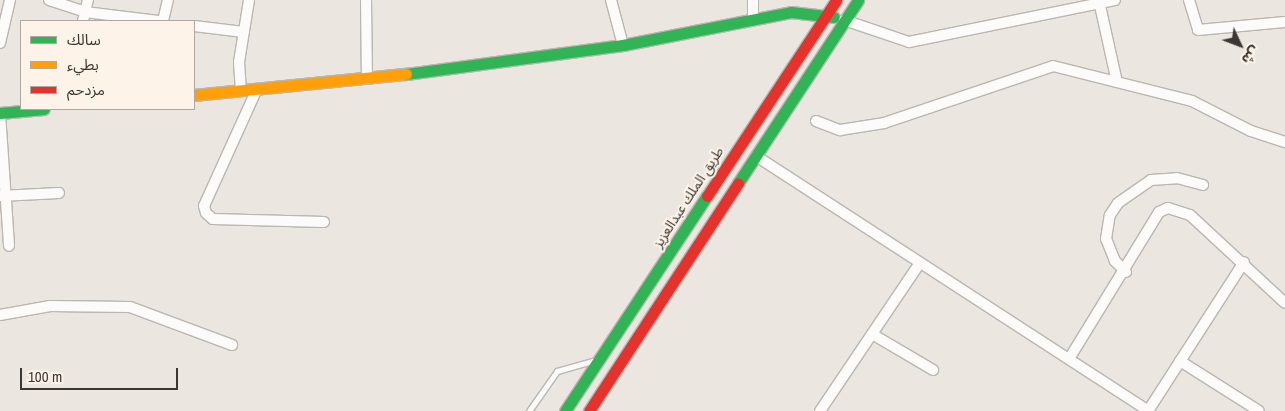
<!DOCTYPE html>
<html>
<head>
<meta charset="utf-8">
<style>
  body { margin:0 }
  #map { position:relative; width:1285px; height:411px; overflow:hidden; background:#ece6e0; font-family:"Archivo Narrow","Noto Sans Arabic",sans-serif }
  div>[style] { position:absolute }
  .roads { filter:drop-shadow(1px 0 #bab6b1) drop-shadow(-1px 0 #bab6b1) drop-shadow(0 1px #bab6b1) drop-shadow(0 -1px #bab6b1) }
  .lane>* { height:5px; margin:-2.5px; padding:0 2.5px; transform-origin:2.5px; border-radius:2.5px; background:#fcfbfa }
  .street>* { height:10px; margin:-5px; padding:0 5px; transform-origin:5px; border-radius:5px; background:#fcfbfa }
  .fast>* { height:11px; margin:-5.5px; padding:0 5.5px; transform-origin:5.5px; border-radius:5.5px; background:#30b455 }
  .slow>* { height:11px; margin:-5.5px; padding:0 5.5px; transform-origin:5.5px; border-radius:5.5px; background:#ff9f0a }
  .jam>* { height:11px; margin:-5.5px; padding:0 5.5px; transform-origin:5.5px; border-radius:5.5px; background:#e5322d }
  span { translate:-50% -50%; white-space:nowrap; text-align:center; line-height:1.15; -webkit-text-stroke:4px #fef3e8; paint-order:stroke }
  .street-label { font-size:14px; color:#3b3733 }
  .legend { position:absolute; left:20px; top:20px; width:175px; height:90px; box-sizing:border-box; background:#fef3e8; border:1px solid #b0a8a0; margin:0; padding:6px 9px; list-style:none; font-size:15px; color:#3b3733 }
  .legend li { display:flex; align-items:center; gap:10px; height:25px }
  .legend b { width:25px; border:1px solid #b0a8a0 }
  .north { position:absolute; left:1215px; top:20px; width:50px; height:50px; -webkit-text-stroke:4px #fef3e8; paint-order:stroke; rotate:133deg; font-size:14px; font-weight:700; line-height:20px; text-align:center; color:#3b3733 }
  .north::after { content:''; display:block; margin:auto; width:18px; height:22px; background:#3b3733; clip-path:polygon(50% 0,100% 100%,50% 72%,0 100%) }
  .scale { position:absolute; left:20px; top:368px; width:158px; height:22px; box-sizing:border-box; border:2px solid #3b3733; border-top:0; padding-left:6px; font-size:15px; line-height:18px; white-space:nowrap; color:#3b3733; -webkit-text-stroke:4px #fef3e8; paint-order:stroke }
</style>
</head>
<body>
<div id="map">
  <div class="roads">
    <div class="lane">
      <i style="left:529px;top:411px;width:49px;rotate:-55deg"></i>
      <i style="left:557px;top:371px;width:37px;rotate:-16deg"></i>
    </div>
    <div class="street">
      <i style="left:49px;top:0;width:38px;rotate:18deg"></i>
      <i style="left:85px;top:12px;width:74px;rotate:7deg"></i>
      <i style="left:366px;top:0;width:79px;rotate:89.3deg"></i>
      <i style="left:611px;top:0;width:47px;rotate:75.1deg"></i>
      <i style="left:753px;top:0;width:19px;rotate:90deg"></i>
      <i style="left:1189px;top:0;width:31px;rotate:73deg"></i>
      <i style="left:1198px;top:30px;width:87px;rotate:-5.3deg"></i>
      <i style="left:1099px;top:1px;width:83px;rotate:77.5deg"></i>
      <i style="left:844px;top:20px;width:69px;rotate:18.7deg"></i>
      <i style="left:909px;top:42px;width:210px;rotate:-11.5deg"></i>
      <i style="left:83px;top:21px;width:22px;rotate:-77deg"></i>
      <i style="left:163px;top:21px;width:22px;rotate:-77deg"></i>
      <i style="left:194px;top:26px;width:50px;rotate:6.8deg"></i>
      <i style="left:0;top:43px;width:44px;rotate:-76.9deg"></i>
      <i style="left:257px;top:89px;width:128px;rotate:114.4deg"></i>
      <i style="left:204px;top:206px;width:7px;rotate:74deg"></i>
      <i style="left:206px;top:213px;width:9px;rotate:41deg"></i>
      <i style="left:213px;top:219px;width:111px;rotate:1.5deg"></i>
      <i style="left:241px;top:91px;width:29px;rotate:-94deg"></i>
      <i style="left:239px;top:62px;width:63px;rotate:-80.8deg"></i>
      <i style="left:0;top:113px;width:133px;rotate:86.1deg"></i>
      <i style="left:816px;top:121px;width:26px;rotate:21deg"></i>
      <i style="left:840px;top:130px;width:45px;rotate:-9deg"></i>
      <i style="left:884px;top:123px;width:178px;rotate:-18.6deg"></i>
      <i style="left:1053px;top:66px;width:143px;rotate:14.1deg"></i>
      <i style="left:1192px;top:101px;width:66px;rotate:27deg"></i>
      <i style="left:1251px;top:131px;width:36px;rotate:18deg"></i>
      <i style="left:756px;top:156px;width:468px;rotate:33deg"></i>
      <i style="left:0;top:196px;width:59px;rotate:-2.9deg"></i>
      <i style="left:1126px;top:272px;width:16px;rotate:-135deg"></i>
      <i style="left:1115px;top:261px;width:24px;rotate:-112deg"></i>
      <i style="left:1106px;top:239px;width:24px;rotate:-81deg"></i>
      <i style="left:1110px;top:215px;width:14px;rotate:-56deg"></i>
      <i style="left:1118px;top:203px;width:40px;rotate:-34.9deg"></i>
      <i style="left:1151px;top:180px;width:26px;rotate:-4deg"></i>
      <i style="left:1177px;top:178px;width:27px;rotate:15deg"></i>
      <i style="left:0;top:315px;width:51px;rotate:-10.2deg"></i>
      <i style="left:50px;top:306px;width:80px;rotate:0.7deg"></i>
      <i style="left:130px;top:307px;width:109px;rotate:20.4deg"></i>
      <i style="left:872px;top:334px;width:71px;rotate:30.5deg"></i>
      <i style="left:1069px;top:359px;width:172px;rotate:-58.5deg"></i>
      <i style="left:1159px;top:212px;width:10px;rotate:-24deg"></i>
      <i style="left:1168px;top:208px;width:23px;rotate:18deg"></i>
      <i style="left:1190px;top:215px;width:129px;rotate:42.8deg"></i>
      <i style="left:1180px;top:361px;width:93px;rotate:32.3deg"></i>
      <i style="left:820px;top:411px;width:179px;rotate:-56deg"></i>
      <i style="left:1148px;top:411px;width:177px;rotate:-57.2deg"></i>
    </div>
    <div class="fast">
      <i style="left:406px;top:74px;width:219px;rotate:-7.6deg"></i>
      <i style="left:623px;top:45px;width:171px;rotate:-11.1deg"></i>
      <i style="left:791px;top:12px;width:43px;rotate:6.6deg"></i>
      <i style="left:0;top:113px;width:44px;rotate:-5.2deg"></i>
      <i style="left:738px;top:183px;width:219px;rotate:-56.7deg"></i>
      <i style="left:565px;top:411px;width:258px;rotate:-56.6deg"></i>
    </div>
    <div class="slow">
      <i style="left:194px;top:95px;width:213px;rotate:-5.7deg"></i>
    </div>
    <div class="jam">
      <i style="left:707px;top:196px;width:235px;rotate:-56.6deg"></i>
      <i style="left:589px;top:411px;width:272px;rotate:-56.8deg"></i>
    </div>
  </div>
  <div class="street-label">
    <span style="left:688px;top:197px;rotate:-57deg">طريق الملك عبدالعزيز</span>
  </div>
  <ul class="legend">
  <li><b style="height:6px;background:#30b455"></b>سالك</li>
  <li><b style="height:6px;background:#ff9f0a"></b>بطيء</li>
  <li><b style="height:6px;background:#e5322d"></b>مزدحم</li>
  </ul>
  <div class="north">ش</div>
  <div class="scale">100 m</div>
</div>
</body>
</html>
